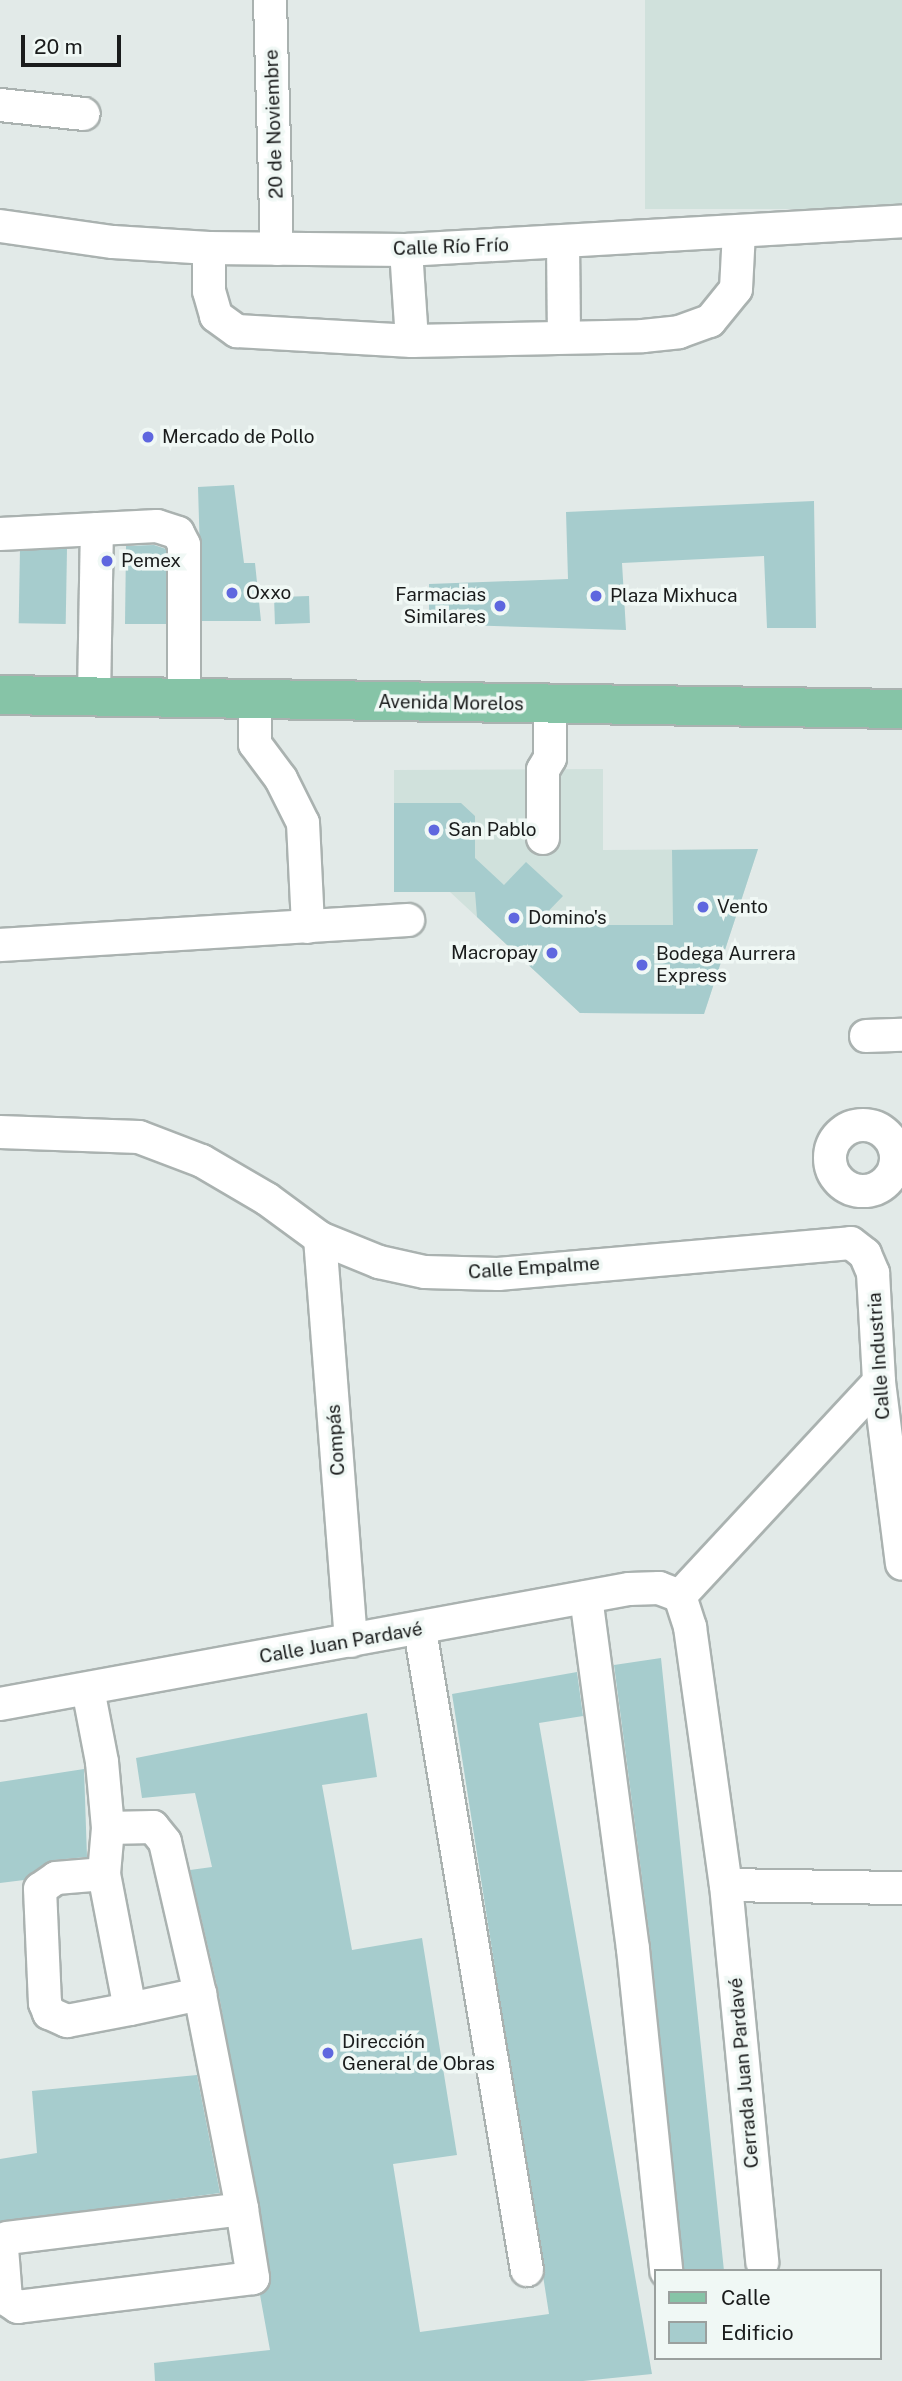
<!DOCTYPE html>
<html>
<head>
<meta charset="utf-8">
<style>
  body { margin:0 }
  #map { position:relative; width:902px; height:2381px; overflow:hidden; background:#e2eae8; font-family:"Public Sans",sans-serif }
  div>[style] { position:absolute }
  .built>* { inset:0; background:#d0e1dc; transform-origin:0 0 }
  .building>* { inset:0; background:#a6cccd; transform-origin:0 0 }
  .roads { filter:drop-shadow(2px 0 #aab2b0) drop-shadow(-2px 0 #aab2b0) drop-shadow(0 2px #aab2b0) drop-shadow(0 -2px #aab2b0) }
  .minor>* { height:32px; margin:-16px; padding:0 16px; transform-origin:16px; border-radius:16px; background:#fff }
  .minor>.ring { margin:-16px; padding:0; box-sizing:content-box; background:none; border:32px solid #fff; border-radius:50% }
  .major>* { height:38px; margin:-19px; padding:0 19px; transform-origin:19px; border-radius:19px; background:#86c4a7 }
  .dots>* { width:19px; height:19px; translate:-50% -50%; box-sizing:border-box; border:4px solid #f0f8f5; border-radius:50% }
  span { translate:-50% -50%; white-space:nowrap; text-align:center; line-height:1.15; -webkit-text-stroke:7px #f0f8f5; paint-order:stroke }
  .street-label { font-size:19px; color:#1a1c1c }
  .poi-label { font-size:19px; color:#1a1c1c }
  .left { translate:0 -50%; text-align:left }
  .right { translate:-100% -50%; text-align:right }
  .legend { position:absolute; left:654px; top:2269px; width:228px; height:91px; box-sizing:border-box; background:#f0f8f5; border:2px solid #9aa09e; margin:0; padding:9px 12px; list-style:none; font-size:21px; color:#1a1c1c }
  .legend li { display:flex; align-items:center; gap:14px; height:35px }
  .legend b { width:35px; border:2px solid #9aa09e }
  .scale { position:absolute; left:21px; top:35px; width:100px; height:32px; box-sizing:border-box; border:4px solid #1a1c1c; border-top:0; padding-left:9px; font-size:21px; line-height:24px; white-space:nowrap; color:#1a1c1c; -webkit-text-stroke:5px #f0f8f5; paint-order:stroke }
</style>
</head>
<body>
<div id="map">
  <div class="built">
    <i style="left:645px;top:0;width:257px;height:209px"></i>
    <i style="clip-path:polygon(603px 769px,603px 850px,758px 849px,704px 1014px,580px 1013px,450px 892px,394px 892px,394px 770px)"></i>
  </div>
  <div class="building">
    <i style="clip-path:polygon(234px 485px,244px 563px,255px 563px,261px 621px,202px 621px,198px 487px)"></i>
    <i style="clip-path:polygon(814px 501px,816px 628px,767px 628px,764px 556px,622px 563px,626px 630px,429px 624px,429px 584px,568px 579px,566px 512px)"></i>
    <i style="clip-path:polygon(154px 545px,166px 549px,166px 624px,125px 624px,126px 546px)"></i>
    <i style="left:67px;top:549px;width:75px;height:47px;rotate:91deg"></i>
    <i style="left:309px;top:596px;width:27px;height:35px;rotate:88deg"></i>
    <i style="clip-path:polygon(394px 803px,461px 803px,475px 816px,475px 858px,504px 885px,526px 862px,563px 896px,535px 925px,673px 925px,672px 850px,758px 849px,704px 1014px,580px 1013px,477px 917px,475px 892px,394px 892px)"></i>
    <i style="clip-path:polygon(661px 1658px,724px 2271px,684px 2271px,651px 1947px,614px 1665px)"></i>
    <i style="clip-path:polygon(577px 1672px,583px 1716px,539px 1723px,652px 2374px,583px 2381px,155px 2381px,154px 2363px,270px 2350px,260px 2295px,270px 2285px,271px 2275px,218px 1990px,190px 1870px,212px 1867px,195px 1793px,142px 1798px,136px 1758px,367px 1713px,377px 1777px,322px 1785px,352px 1950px,422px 1938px,457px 2155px,393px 2164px,420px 2332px,549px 2314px,452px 1694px)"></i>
    <i style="clip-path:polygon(84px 1769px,87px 1857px,54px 1860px,24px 1880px,0 1883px,0 1782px)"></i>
    <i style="clip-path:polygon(197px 2075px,220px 2193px,0 2222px,0 2159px,37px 2153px,32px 2091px)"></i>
  </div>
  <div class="roads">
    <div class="minor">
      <i style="left:270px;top:0;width:249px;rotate:88.4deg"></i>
      <i style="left:0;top:105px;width:84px;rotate:6.1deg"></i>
      <i style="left:0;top:226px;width:114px;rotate:8.1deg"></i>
      <i style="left:113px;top:242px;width:96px;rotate:3.6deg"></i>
      <i style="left:209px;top:248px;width:197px;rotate:0.6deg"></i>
      <i style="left:406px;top:250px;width:497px;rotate:-3.3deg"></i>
      <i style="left:563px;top:242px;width:95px;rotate:89.4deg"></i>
      <i style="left:209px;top:248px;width:43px;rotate:90deg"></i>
      <i style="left:209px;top:291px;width:26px;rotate:74deg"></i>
      <i style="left:216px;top:316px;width:26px;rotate:36deg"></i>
      <i style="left:237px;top:331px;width:175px;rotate:3.3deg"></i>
      <i style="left:412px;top:341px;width:231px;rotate:-1.2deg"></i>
      <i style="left:643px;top:336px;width:36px;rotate:-6deg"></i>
      <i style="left:679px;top:332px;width:33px;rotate:-20deg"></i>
      <i style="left:710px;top:321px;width:41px;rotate:-50.9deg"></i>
      <i style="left:736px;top:289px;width:58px;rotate:-87deg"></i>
      <i style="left:406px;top:250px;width:91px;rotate:86.2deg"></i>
      <i style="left:0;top:534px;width:157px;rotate:-2.9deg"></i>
      <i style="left:157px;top:526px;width:22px;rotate:18deg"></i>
      <i style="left:178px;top:533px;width:13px;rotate:63deg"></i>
      <i style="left:184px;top:545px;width:153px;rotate:90deg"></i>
      <i style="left:94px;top:697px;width:168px;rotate:-89deg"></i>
      <i style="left:255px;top:699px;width:45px;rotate:90deg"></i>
      <i style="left:255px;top:744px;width:44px;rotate:53.4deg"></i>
      <i style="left:281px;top:779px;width:49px;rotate:63.4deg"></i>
      <i style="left:303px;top:823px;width:104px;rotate:87.2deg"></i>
      <i style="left:543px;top:838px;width:68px;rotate:-90deg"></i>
      <i style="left:543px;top:770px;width:14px;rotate:-60deg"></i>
      <i style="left:550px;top:758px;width:54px;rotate:-90deg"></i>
      <i style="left:0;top:945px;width:409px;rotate:-3.5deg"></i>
      <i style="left:866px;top:1036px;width:36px;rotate:-2deg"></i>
      <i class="ring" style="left:830px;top:1125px;width:34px;height:34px"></i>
      <i style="left:0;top:1132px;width:139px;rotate:2.1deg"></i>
      <i style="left:139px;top:1137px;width:67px;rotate:20.9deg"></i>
      <i style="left:202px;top:1161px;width:75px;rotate:30.3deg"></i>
      <i style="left:267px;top:1199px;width:66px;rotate:36.3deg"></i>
      <i style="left:320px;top:1238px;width:64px;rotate:22.1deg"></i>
      <i style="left:379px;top:1262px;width:47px;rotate:12.3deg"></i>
      <i style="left:425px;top:1272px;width:73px;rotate:1.6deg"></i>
      <i style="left:498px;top:1274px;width:354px;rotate:-5deg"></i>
      <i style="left:851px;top:1243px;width:18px;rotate:38deg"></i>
      <i style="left:865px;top:1254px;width:21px;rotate:67deg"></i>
      <i style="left:873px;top:1273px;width:109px;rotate:86.8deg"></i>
      <i style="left:879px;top:1382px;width:183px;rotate:82.8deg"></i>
      <i style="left:320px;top:1238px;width:404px;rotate:85.6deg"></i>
      <i style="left:680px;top:1596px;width:33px;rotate:72deg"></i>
      <i style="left:690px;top:1627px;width:260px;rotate:82.1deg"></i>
      <i style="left:726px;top:1885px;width:379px;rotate:84.5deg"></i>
      <i style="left:586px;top:1597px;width:355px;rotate:82.4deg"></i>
      <i style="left:633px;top:1949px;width:324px;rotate:84.1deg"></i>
      <i style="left:420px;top:1630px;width:649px;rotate:80.51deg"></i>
      <i style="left:88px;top:1689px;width:74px;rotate:79.1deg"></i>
      <i style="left:102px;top:1762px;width:66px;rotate:84.8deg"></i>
      <i style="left:108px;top:1828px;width:46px;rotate:95deg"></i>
      <i style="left:104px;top:1874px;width:137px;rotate:79.1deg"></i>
      <i style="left:130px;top:2009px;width:72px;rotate:-12.1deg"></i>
      <i style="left:0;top:1704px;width:639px;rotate:-10.36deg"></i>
      <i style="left:629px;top:1589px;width:30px;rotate:-2deg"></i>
      <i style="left:659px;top:1588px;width:22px;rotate:21deg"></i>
      <i style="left:680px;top:1596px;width:292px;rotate:-47.1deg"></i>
      <i style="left:108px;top:1828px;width:45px;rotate:-1.3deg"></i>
      <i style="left:153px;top:1827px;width:19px;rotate:51deg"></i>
      <i style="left:165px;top:1842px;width:156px;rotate:77deg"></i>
      <i style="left:200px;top:1994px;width:219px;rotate:78.9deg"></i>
      <i style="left:242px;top:2209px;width:70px;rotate:80.9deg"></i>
      <i style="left:253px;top:2278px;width:237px;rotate:173deg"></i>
      <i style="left:18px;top:2307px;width:14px;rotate:-146deg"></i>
      <i style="left:6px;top:2299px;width:51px;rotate:-94.5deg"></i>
      <i style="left:2px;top:2248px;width:11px;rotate:-63deg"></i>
      <i style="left:7px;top:2238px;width:237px;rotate:-7deg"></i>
      <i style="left:104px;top:1874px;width:48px;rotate:175.2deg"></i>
      <i style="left:56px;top:1878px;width:19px;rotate:145deg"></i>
      <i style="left:40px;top:1889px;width:114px;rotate:87.5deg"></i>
      <i style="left:45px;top:2003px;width:11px;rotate:68deg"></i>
      <i style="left:49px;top:2013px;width:20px;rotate:24deg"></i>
      <i style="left:67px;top:2021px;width:64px;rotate:-10.8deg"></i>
      <i style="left:726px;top:1885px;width:176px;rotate:1deg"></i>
    </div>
    <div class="major">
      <i style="left:0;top:695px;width:902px;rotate:0.89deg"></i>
    </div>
  </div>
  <div class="dots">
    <i style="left:148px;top:437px;background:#5f67df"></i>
    <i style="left:107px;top:561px;background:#5f67df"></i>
    <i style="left:232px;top:593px;background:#5f67df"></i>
    <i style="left:596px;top:596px;background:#5f67df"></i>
    <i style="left:500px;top:606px;background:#5f67df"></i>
    <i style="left:434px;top:830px;background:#5f67df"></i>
    <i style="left:703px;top:907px;background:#5f67df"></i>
    <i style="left:514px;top:918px;background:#5f67df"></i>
    <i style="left:552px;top:953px;background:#5f67df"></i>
    <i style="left:642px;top:965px;background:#5f67df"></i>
    <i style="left:328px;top:2053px;background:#5f67df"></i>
  </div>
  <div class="street-label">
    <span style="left:274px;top:124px;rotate:-92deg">20 de Noviembre</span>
    <span style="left:451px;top:247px;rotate:-2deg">Calle Río Frío</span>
    <span style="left:451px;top:703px;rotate:1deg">Avenida Morelos</span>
    <span style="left:534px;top:1268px;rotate:-4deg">Calle Empalme</span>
    <span style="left:879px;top:1356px;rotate:-94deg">Calle Industria</span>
    <span style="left:336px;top:1440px;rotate:-94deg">Compás</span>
    <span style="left:341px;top:1643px;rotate:-10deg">Calle Juan Pardavé</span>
    <span style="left:744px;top:2073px;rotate:-95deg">Cerrada Juan Pardavé</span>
  </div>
  <div class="poi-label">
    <span class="left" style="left:162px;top:437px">Mercado de Pollo</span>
    <span class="left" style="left:121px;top:561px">Pemex</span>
    <span class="left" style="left:246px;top:593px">Oxxo</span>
    <span class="right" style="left:486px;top:606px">Farmacias<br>Similares</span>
    <span class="left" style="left:610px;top:596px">Plaza Mixhuca</span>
    <span class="left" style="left:448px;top:830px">San Pablo</span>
    <span class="left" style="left:717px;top:907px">Vento</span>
    <span class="left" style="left:528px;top:918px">Domino's</span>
    <span class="right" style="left:538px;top:953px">Macropay</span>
    <span class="left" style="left:656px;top:965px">Bodega Aurrera<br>Express</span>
    <span class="left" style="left:342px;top:2053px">Dirección<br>General de Obras</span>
  </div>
  <ul class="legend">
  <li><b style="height:9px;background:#86c4a7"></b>Calle</li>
  <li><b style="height:19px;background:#a6cccd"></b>Edificio</li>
  </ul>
  <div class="scale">20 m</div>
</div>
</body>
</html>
